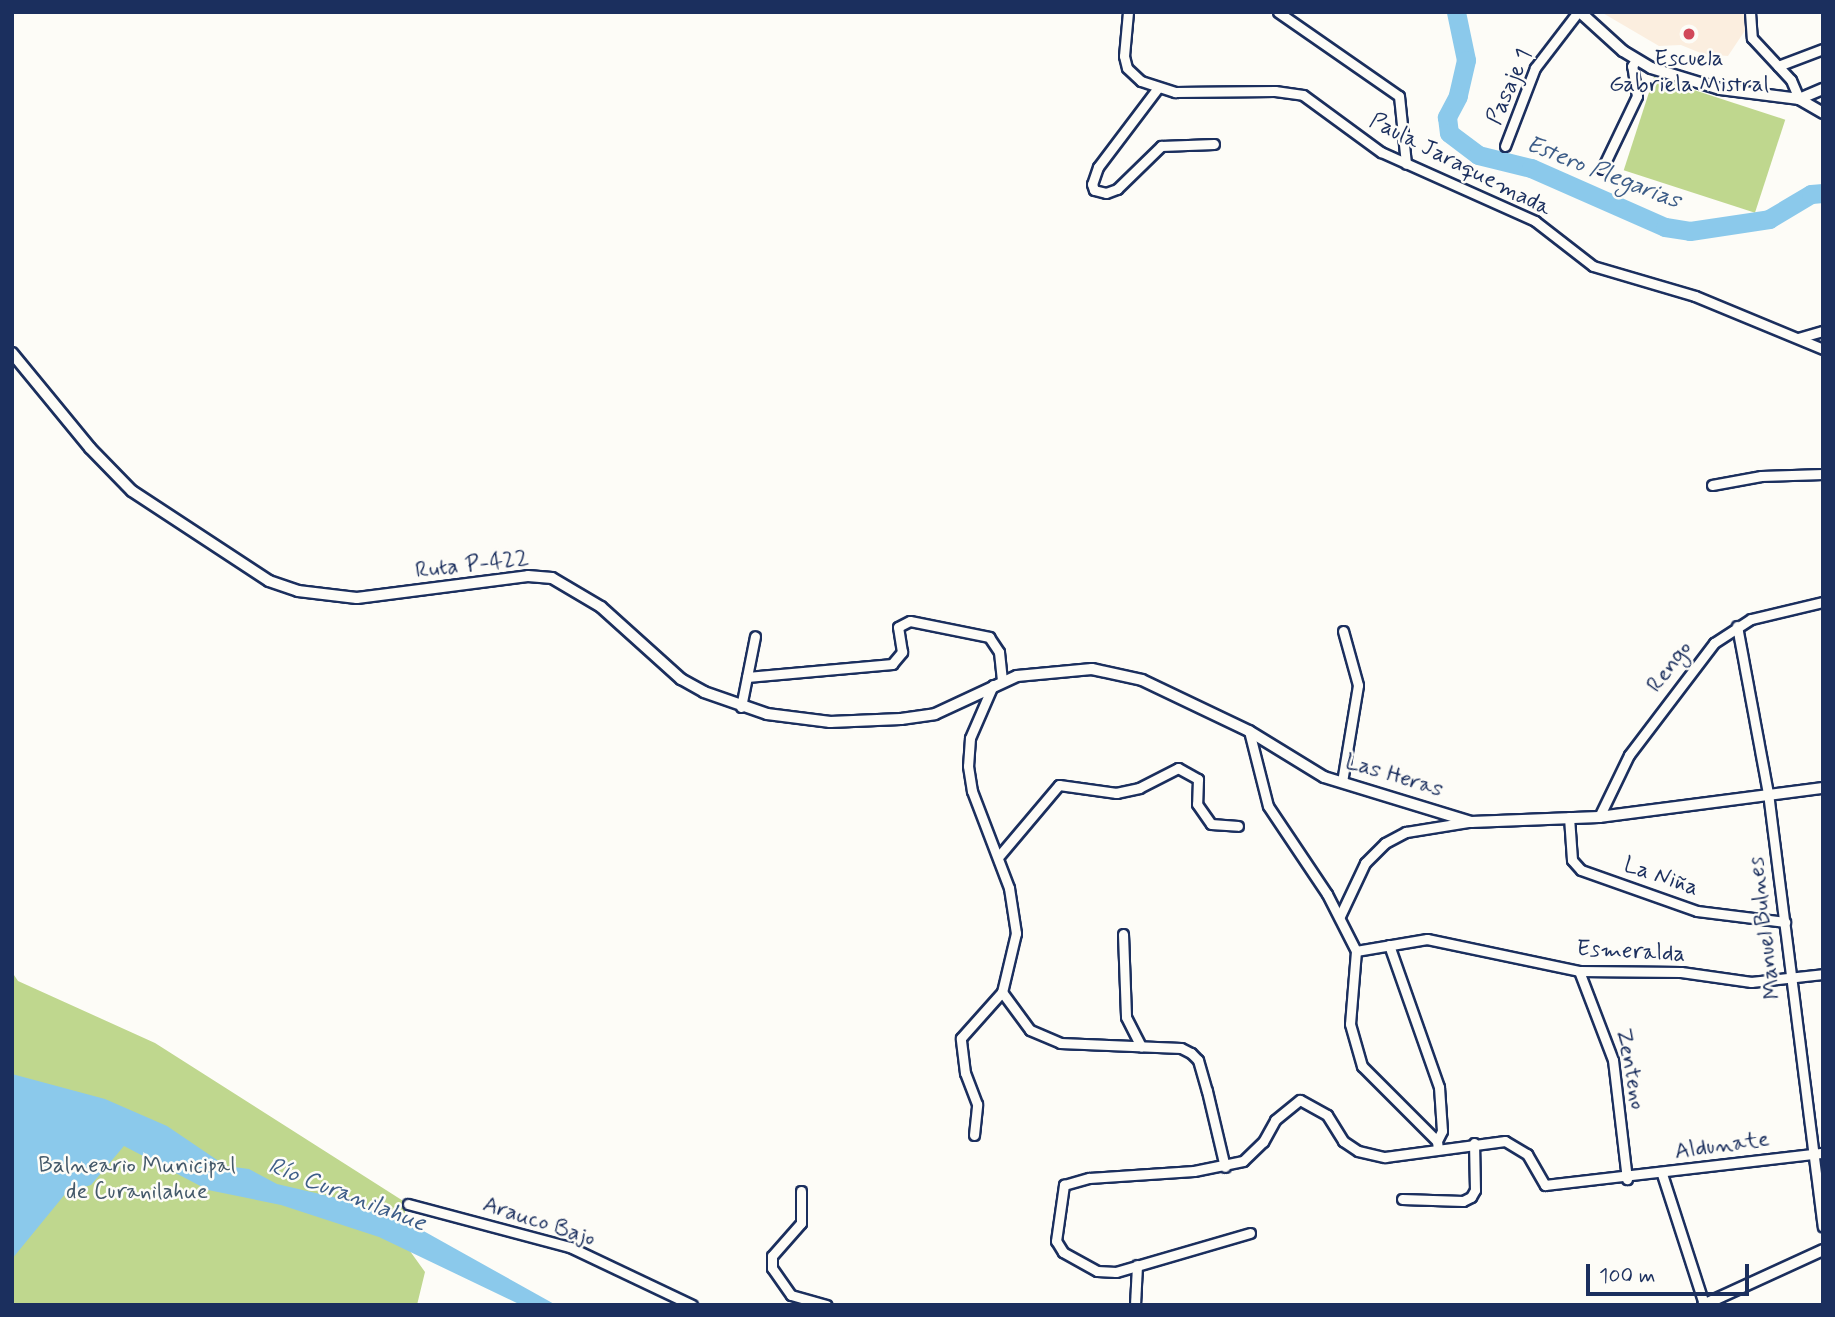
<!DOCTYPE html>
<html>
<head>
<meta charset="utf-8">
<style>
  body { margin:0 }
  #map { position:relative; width:1835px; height:1317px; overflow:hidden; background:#fdfcf7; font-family:Mynerve,sans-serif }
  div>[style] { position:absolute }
  .built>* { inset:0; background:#fbeedf }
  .green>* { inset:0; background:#bfd78e; transform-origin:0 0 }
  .water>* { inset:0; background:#8bc9eb }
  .river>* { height:19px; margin:-9.5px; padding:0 9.5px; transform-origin:9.5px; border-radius:9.5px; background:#8bc9eb }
  .roads { filter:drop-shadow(2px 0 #1b2f5e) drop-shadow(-2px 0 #1b2f5e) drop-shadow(0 2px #1b2f5e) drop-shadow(0 -2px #1b2f5e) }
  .minor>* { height:9px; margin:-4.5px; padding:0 4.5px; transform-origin:4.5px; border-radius:4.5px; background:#fdfcf7 }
  .tertiary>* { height:10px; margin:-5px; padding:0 5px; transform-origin:5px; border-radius:5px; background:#fdfcf7 }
  .dots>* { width:19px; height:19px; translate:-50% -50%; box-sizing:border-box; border:4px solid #fdfcf7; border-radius:50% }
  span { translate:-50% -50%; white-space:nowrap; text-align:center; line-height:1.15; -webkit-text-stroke:5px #fdfcf7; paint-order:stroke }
  .poi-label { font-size:23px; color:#1b2f5e }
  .street-label { font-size:23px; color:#1b2f5e }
  .park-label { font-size:23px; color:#44596a }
  .water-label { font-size:24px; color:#3d5d88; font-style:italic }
  .frame { position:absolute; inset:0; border:14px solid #1b2f5e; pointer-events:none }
  .scale { position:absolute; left:1586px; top:1264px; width:163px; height:32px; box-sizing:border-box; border:4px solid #1b2f5e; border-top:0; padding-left:9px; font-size:21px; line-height:24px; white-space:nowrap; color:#1b2f5e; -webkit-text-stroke:5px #fdfcf7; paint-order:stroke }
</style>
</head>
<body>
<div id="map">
  <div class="built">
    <i style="clip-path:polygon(1601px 12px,1746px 12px,1746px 29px,1728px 56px,1703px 54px,1681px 45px,1659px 46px)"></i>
  </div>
  <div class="green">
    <i style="left:1654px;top:77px;width:138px;height:98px;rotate:18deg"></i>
    <i style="clip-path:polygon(12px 972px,18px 981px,155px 1043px,408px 1204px,397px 1233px,425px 1272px,417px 1305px,12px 1305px)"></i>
  </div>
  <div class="water">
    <i style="clip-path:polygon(12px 1074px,105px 1099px,167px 1126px,226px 1166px,249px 1169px,277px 1184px,337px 1198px,411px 1224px,556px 1305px,521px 1305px,379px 1237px,281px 1205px,208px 1190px,124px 1146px,91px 1185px,66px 1193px,12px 1259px)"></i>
  </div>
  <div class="river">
    <i style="left:1456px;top:12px;width:49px;rotate:78.2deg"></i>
    <i style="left:1466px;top:60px;width:37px;rotate:103deg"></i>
    <i style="left:1458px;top:96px;width:24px;rotate:118deg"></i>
    <i style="left:1447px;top:117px;width:16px;rotate:83deg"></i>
    <i style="left:1449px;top:133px;width:36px;rotate:37deg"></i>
    <i style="left:1478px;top:155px;width:55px;rotate:13.8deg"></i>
    <i style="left:1531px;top:168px;width:146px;rotate:23.8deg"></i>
    <i style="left:1665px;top:227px;width:25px;rotate:9deg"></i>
    <i style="left:1690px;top:231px;width:80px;rotate:-8.6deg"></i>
    <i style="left:1769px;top:219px;width:49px;rotate:-30.8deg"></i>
    <i style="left:1811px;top:194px;width:12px;rotate:-5deg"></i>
  </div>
  <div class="roads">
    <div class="minor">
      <i style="left:1128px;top:12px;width:44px;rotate:95.2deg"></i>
      <i style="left:1124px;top:56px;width:12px;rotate:76deg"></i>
      <i style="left:1127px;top:68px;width:19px;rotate:43deg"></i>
      <i style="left:1141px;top:81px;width:36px;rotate:18deg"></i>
      <i style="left:1175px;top:92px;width:100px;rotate:-0.6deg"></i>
      <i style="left:1275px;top:91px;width:28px;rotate:8deg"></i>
      <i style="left:1303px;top:95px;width:97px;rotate:36.2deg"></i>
      <i style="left:1381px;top:152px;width:169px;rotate:24.1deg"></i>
      <i style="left:1535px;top:221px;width:73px;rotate:37.8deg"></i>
      <i style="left:1593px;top:266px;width:106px;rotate:16.4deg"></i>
      <i style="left:1695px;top:296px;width:139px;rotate:22.5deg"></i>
      <i style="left:1278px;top:12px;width:147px;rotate:34.8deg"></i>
      <i style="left:1399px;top:96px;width:68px;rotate:84.1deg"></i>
      <i style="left:1750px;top:12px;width:26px;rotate:86deg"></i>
      <i style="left:1752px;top:38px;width:57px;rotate:47.1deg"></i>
      <i style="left:1791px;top:80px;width:21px;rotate:67deg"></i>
      <i style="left:1778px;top:66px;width:48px;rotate:-20.7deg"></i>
      <i style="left:1157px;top:89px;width:98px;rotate:127.1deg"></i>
      <i style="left:1098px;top:167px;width:18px;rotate:109deg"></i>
      <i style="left:1092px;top:184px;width:6px;rotate:72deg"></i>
      <i style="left:1094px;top:190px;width:12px;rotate:14deg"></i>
      <i style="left:1106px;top:193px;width:12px;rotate:-20deg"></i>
      <i style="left:1117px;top:189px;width:62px;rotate:-44.3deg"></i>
      <i style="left:1161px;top:146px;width:53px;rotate:-2.2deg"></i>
      <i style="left:1505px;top:146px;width:84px;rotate:-69deg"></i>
      <i style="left:1535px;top:68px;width:71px;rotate:-52.5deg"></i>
      <i style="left:1602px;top:169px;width:81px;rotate:-64.4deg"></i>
      <i style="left:1637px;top:96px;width:30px;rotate:-99deg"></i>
      <i style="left:1632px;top:66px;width:7px;rotate:-56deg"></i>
      <i style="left:1798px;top:338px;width:26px;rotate:-16deg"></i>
      <i style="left:1712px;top:485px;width:50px;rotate:-10.4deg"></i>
      <i style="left:1761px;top:476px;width:62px;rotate:-1.8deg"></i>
      <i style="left:1737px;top:626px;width:170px;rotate:79.5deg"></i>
      <i style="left:1768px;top:793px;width:437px;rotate:82.8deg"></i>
      <i style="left:747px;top:677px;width:146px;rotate:-5.1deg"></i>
      <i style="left:892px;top:664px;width:16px;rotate:-50deg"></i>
      <i style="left:902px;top:652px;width:25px;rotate:-99deg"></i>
      <i style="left:898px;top:627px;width:13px;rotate:-27deg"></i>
      <i style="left:910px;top:621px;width:81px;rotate:11.4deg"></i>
      <i style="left:989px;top:637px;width:18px;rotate:56deg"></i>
      <i style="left:999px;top:652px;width:29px;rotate:84deg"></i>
      <i style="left:993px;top:685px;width:58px;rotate:113.5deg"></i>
      <i style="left:970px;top:738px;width:28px;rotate:94deg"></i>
      <i style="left:968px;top:766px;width:25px;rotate:81deg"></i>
      <i style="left:972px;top:791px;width:104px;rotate:69.1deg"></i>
      <i style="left:1009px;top:888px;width:46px;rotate:81.2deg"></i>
      <i style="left:1016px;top:933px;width:61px;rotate:103.3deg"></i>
      <i style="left:1002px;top:992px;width:47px;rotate:53.6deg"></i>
      <i style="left:1030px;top:1030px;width:33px;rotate:23deg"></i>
      <i style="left:1060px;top:1043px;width:121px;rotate:2.4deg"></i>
      <i style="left:1181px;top:1048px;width:11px;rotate:27deg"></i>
      <i style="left:1191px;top:1053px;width:10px;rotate:45deg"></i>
      <i style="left:1198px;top:1060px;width:32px;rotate:74deg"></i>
      <i style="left:1207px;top:1091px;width:78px;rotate:76.7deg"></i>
      <i style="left:741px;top:707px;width:72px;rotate:-78.8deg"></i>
      <i style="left:1249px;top:731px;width:77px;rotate:75.8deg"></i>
      <i style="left:1268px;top:806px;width:106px;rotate:56.2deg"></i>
      <i style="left:1327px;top:894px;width:64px;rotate:63deg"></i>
      <i style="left:1356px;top:951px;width:73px;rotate:94.7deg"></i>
      <i style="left:1350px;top:1024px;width:44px;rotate:74.1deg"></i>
      <i style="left:1362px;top:1066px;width:106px;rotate:45deg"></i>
      <i style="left:1437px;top:1141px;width:8px;rotate:83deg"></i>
      <i style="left:1342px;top:782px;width:98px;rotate:-80.6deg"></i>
      <i style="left:1358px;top:685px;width:56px;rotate:-105.5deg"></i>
      <i style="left:1569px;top:817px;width:43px;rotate:86deg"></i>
      <i style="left:1572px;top:860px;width:13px;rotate:48deg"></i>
      <i style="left:1581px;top:870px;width:123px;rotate:19.5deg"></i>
      <i style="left:1697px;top:911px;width:89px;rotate:7.1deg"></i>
      <i style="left:1599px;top:817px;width:69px;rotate:-64.2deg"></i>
      <i style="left:1629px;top:755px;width:141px;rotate:-52.8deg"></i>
      <i style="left:1714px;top:643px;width:44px;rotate:-33deg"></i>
      <i style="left:1751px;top:619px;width:74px;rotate:-13.3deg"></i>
      <i style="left:999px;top:856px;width:93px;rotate:-49.8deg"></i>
      <i style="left:1059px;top:785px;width:58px;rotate:8deg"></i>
      <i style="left:1116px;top:793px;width:24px;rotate:-12deg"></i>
      <i style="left:1139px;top:788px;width:44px;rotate:-27.1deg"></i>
      <i style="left:1178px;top:768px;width:23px;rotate:29deg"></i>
      <i style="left:1198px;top:779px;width:25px;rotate:92deg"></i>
      <i style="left:1197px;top:804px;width:24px;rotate:55deg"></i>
      <i style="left:1211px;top:824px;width:27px;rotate:4deg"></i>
      <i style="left:1340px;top:916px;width:59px;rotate:-64.7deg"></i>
      <i style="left:1365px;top:863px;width:28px;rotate:-45deg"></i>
      <i style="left:1385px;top:843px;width:24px;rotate:-28deg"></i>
      <i style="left:1406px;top:832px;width:63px;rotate:-9.2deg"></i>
      <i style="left:1123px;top:934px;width:83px;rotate:87.9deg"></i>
      <i style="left:1126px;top:1017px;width:33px;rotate:63deg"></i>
      <i style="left:1389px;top:945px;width:151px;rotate:70.6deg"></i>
      <i style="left:1439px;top:1087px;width:44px;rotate:86.1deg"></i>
      <i style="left:1442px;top:1131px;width:11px;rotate:117deg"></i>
      <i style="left:1356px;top:951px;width:72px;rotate:-9.6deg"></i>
      <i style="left:1427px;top:939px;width:155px;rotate:11.9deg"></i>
      <i style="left:1579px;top:971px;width:102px;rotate:0.6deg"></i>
      <i style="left:1681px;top:972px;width:71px;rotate:8.1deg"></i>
      <i style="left:1751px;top:982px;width:72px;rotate:-6.3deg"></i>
      <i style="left:1579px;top:971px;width:95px;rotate:69.1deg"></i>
      <i style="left:1613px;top:1060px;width:120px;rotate:83.3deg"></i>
      <i style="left:974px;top:1135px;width:31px;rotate:-84deg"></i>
      <i style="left:977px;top:1104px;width:33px;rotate:-111deg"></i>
      <i style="left:965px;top:1073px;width:35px;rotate:-97deg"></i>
      <i style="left:961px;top:1038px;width:62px;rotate:-48.3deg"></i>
      <i style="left:1662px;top:1174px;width:137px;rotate:72.1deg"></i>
      <i style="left:801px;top:1191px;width:32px;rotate:90deg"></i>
      <i style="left:801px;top:1223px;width:44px;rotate:131.3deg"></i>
      <i style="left:772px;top:1256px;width:12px;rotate:90deg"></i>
      <i style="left:772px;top:1268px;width:33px;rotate:55deg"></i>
      <i style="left:791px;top:1295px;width:37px;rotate:16deg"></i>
      <i style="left:1402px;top:1199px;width:61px;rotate:1.9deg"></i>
      <i style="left:1463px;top:1201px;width:9px;rotate:-27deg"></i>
      <i style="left:1471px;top:1197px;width:8px;rotate:-60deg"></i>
      <i style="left:1475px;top:1190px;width:47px;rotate:-91.2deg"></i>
      <i style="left:408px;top:1204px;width:168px;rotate:14.9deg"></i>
      <i style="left:570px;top:1247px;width:135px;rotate:25.4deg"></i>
      <i style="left:1250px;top:1233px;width:140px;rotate:163.8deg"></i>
      <i style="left:1116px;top:1272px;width:19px;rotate:-177deg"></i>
      <i style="left:1097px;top:1271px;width:39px;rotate:-151deg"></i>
      <i style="left:1063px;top:1252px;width:13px;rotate:-122deg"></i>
      <i style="left:1056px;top:1241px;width:57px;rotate:-81.9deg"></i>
      <i style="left:1064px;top:1185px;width:26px;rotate:-16deg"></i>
      <i style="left:1089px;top:1178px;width:105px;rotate:-3.8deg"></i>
      <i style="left:1194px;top:1171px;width:50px;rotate:-11.5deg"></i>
      <i style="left:1243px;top:1161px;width:28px;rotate:-44deg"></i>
      <i style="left:1263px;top:1142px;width:25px;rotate:-61deg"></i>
      <i style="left:1275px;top:1120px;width:32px;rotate:-39deg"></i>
      <i style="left:1300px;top:1100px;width:31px;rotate:29deg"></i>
      <i style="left:1327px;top:1115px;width:31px;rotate:58deg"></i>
      <i style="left:1343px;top:1141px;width:18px;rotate:34deg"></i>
      <i style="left:1358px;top:1151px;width:28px;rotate:13deg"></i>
      <i style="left:1385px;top:1157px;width:121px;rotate:-7.6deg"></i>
      <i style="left:1505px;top:1141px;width:26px;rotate:31deg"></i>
      <i style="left:1527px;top:1154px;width:36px;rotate:60deg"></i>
      <i style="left:1545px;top:1185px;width:280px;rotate:-6.6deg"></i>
      <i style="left:1135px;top:1305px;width:40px;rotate:-87.1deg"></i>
    </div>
    <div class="tertiary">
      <i style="left:1580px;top:12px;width:58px;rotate:42.2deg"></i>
      <i style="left:1623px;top:51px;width:33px;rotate:31deg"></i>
      <i style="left:1651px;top:68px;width:72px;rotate:16.9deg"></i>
      <i style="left:1720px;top:89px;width:80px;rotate:7.2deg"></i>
      <i style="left:1799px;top:99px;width:28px;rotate:30deg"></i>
      <i style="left:1799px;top:99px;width:26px;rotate:-23deg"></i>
      <i style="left:12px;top:353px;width:123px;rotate:50.6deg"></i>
      <i style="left:90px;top:448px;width:60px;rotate:45.7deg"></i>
      <i style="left:132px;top:491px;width:164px;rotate:33.3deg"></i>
      <i style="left:269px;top:581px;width:31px;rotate:19deg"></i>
      <i style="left:298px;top:591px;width:59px;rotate:6.8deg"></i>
      <i style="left:357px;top:598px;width:172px;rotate:-7.3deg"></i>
      <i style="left:528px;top:576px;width:24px;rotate:5deg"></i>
      <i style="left:552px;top:578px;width:57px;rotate:30.6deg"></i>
      <i style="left:601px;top:607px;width:108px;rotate:42deg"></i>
      <i style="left:681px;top:679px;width:26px;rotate:29deg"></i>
      <i style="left:704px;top:692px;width:67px;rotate:19.2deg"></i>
      <i style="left:767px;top:714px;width:64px;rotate:7.2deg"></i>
      <i style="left:830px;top:722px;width:71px;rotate:-2.4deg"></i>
      <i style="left:901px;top:719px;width:34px;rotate:-8deg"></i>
      <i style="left:935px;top:714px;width:90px;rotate:-24.9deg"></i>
      <i style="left:1017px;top:676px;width:75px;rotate:-5.3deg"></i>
      <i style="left:1092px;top:669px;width:51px;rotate:12.4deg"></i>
      <i style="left:1142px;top:680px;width:119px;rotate:25.5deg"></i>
      <i style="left:1249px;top:731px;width:88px;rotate:31.5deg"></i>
      <i style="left:1324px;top:777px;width:154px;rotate:17deg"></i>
      <i style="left:1471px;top:822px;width:128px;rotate:-2.2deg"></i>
      <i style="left:1599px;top:817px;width:226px;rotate:-7.4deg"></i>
      <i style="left:1703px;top:1305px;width:132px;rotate:-24.6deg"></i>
    </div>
  </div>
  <div class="dots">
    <i style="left:1689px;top:34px;background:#d1495b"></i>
  </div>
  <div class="poi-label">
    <span style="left:1689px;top:72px">Escuela<br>Gabriela Mistral</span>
  </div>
  <div class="street-label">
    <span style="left:1510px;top:87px;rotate:-66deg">Pasaje 1</span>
    <span style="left:1460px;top:165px;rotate:27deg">Paula Jaraquemada</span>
    <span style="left:472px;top:565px;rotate:-7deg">Ruta P-422</span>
    <span style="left:1670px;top:667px;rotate:-53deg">Rengo</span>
    <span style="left:1394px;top:776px;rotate:17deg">Las Heras</span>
    <span style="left:1661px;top:877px;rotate:19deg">La Niña</span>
    <span style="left:1765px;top:928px;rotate:-97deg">Manuel Bulnes</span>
    <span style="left:1631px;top:952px;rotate:3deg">Esmeralda</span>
    <span style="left:1630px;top:1069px;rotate:79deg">Zenteno</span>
    <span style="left:1722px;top:1146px;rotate:-8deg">Aldunate</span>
    <span style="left:539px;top:1222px;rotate:18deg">Arauco Bajo</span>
  </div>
  <div class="park-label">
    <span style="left:137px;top:1179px">Balneario Municipal<br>de Curanilahue</span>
  </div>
  <div class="water-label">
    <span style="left:1603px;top:173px;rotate:21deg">Estero Plegarias</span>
    <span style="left:347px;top:1195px;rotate:21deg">Río Curanilahue</span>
  </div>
  <div class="frame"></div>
  <div class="scale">100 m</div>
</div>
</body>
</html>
